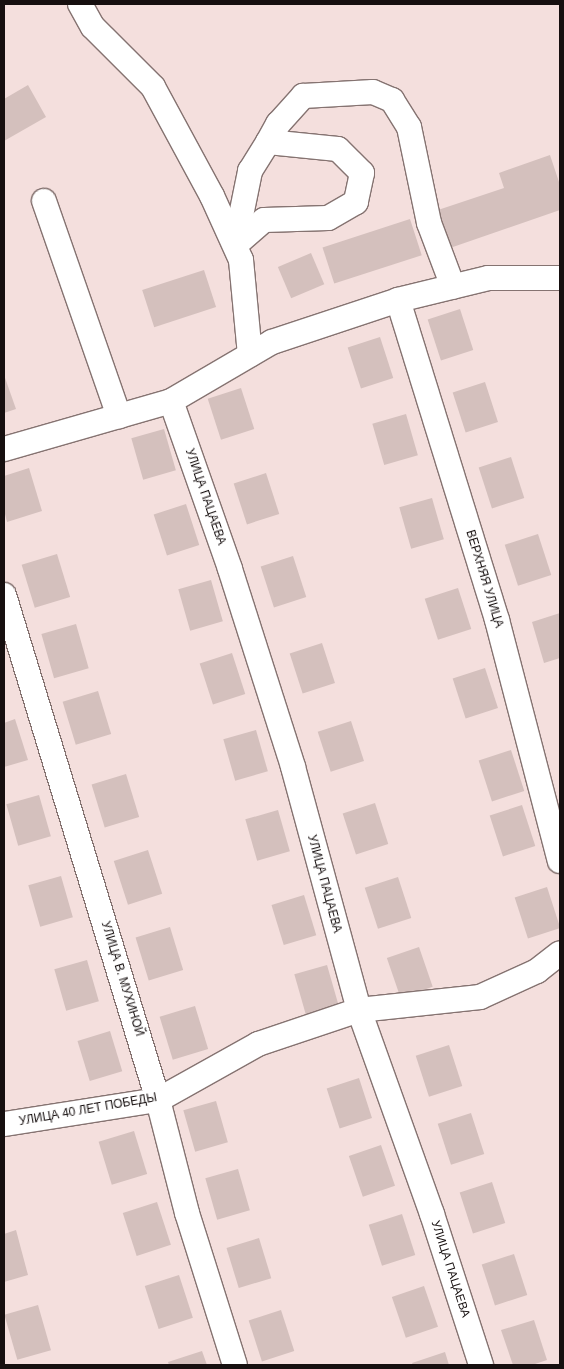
<!DOCTYPE html>
<html>
<head>
<meta charset="utf-8">
<style>
  body { margin:0 }
  #map { position:relative; width:564px; height:1369px; overflow:hidden; background:#f4dfdd; font-family:Helvetica,sans-serif }
  div>[style] { position:absolute }
  .building>* { inset:0; background:#d4c0bd; transform-origin:0 0 }
  .roads { filter:drop-shadow(1px 0 #857371) drop-shadow(-1px 0 #857371) drop-shadow(0 1px #857371) drop-shadow(0 -1px #857371) }
  .minor>* { height:24px; margin:-12px; padding:0 12px; transform-origin:12px; border-radius:12px; background:#fff }
  span { translate:-50% -50%; white-space:nowrap; text-align:center; line-height:1.15; -webkit-text-stroke:4px #fff; paint-order:stroke }
  .street-label { font-size:12px; color:#160f0f }
  .frame { position:absolute; inset:0; border:5px solid #160f0f; pointer-events:none }
</style>
</head>
<body>
<div id="map">
  <div class="building">
    <i style="clip-path:polygon(28px 85px,46px 117px,4px 141px,4px 99px)"></i>
    <i style="clip-path:polygon(550px 155px,560px 185px,560px 210px,450px 248px,438px 210px,504px 188px,499px 173px)"></i>
    <i style="left:410px;top:219px;width:38px;height:92px;rotate:72deg"></i>
    <i style="left:311px;top:253px;width:34px;height:36px;rotate:67deg"></i>
    <i style="left:204px;top:270px;width:39px;height:65px;rotate:72deg"></i>
    <i style="left:460px;top:309px;width:43px;height:34px;rotate:72deg"></i>
    <i style="left:380px;top:337px;width:43px;height:34px;rotate:72deg"></i>
    <i style="clip-path:polygon(4px 375px,16px 409px,4px 413px)"></i>
    <i style="left:485px;top:382px;width:42px;height:34px;rotate:72deg"></i>
    <i style="left:241px;top:388px;width:43px;height:35px;rotate:72deg"></i>
    <i style="left:406px;top:414px;width:43px;height:35px;rotate:74deg"></i>
    <i style="left:164px;top:429px;width:43px;height:34px;rotate:74deg"></i>
    <i style="left:511px;top:457px;width:43px;height:34px;rotate:72deg"></i>
    <i style="clip-path:polygon(29px 468px,42px 511px,7px 522px,4px 510px,4px 476px)"></i>
    <i style="left:266px;top:473px;width:43px;height:34px;rotate:72deg"></i>
    <i style="left:432px;top:498px;width:43px;height:34px;rotate:74deg"></i>
    <i style="left:186px;top:504px;width:43px;height:34px;rotate:72deg"></i>
    <i style="left:538px;top:534px;width:43px;height:35px;rotate:72deg"></i>
    <i style="left:57px;top:554px;width:45px;height:37px;rotate:73deg"></i>
    <i style="left:293px;top:556px;width:43px;height:34px;rotate:72deg"></i>
    <i style="left:211px;top:580px;width:43px;height:34px;rotate:74deg"></i>
    <i style="left:458px;top:588px;width:43px;height:35px;rotate:72deg"></i>
    <i style="clip-path:polygon(560px 613px,560px 658px,544px 663px,532px 622px)"></i>
    <i style="left:76px;top:624px;width:46px;height:36px;rotate:74deg"></i>
    <i style="left:322px;top:643px;width:42px;height:34px;rotate:72deg"></i>
    <i style="left:232px;top:653px;width:43px;height:34px;rotate:72deg"></i>
    <i style="left:485px;top:668px;width:42px;height:34px;rotate:72deg"></i>
    <i style="left:98px;top:691px;width:45px;height:37px;rotate:73deg"></i>
    <i style="clip-path:polygon(15px 719px,28px 760px,4px 767px,4px 723px)"></i>
    <i style="left:351px;top:721px;width:42px;height:35px;rotate:72deg"></i>
    <i style="left:256px;top:730px;width:43px;height:34px;rotate:74deg"></i>
    <i style="left:511px;top:750px;width:43px;height:34px;rotate:72deg"></i>
    <i style="left:126px;top:774px;width:45px;height:36px;rotate:73deg"></i>
    <i style="left:39px;top:795px;width:43px;height:34px;rotate:74deg"></i>
    <i style="left:375px;top:803px;width:43px;height:34px;rotate:72deg"></i>
    <i style="left:522px;top:805px;width:43px;height:34px;rotate:72deg"></i>
    <i style="left:278px;top:810px;width:43px;height:34px;rotate:74deg"></i>
    <i style="left:148px;top:850px;width:46px;height:36px;rotate:72deg"></i>
    <i style="left:61px;top:876px;width:43px;height:34px;rotate:74deg"></i>
    <i style="left:398px;top:877px;width:43px;height:35px;rotate:72deg"></i>
    <i style="left:547px;top:887px;width:43px;height:34px;rotate:72deg"></i>
    <i style="left:304px;top:895px;width:42px;height:34px;rotate:73deg"></i>
    <i style="left:170px;top:927px;width:45px;height:36px;rotate:73deg"></i>
    <i style="left:419px;top:947px;width:42px;height:34px;rotate:71deg"></i>
    <i style="left:87px;top:960px;width:43px;height:34px;rotate:74deg"></i>
    <i style="left:327px;top:965px;width:43px;height:34px;rotate:74deg"></i>
    <i style="left:195px;top:1006px;width:45px;height:37px;rotate:73deg"></i>
    <i style="left:110px;top:1031px;width:42px;height:34px;rotate:73deg"></i>
    <i style="left:449px;top:1045px;width:43px;height:35px;rotate:72deg"></i>
    <i style="left:359px;top:1078px;width:42px;height:34px;rotate:72deg"></i>
    <i style="left:216px;top:1101px;width:43px;height:34px;rotate:74deg"></i>
    <i style="left:471px;top:1113px;width:43px;height:35px;rotate:72deg"></i>
    <i style="left:134px;top:1131px;width:45px;height:37px;rotate:73deg"></i>
    <i style="left:381px;top:1145px;width:43px;height:34px;rotate:71deg"></i>
    <i style="left:238px;top:1169px;width:43px;height:34px;rotate:74deg"></i>
    <i style="left:492px;top:1182px;width:43px;height:34px;rotate:72deg"></i>
    <i style="left:157px;top:1202px;width:45px;height:36px;rotate:72deg"></i>
    <i style="left:402px;top:1214px;width:43px;height:35px;rotate:72deg"></i>
    <i style="clip-path:polygon(16px 1230px,28px 1275px,4px 1282px,4px 1234px)"></i>
    <i style="left:259px;top:1238px;width:42px;height:34px;rotate:73deg"></i>
    <i style="left:514px;top:1254px;width:43px;height:34px;rotate:72deg"></i>
    <i style="left:179px;top:1275px;width:45px;height:36px;rotate:72deg"></i>
    <i style="left:424px;top:1286px;width:43px;height:34px;rotate:71deg"></i>
    <i style="left:38px;top:1305px;width:47px;height:35px;rotate:74deg"></i>
    <i style="left:281px;top:1310px;width:43px;height:34px;rotate:72deg"></i>
    <i style="clip-path:polygon(534px 1320px,547px 1360px,532px 1365px,513px 1365px,501px 1330px)"></i>
    <i style="clip-path:polygon(202px 1351px,207px 1365px,169px 1365px,168px 1362px)"></i>
    <i style="clip-path:polygon(445px 1352px,449px 1365px,413px 1365px,412px 1363px)"></i>
  </div>
  <div class="roads">
    <div class="minor">
      <i style="left:80px;top:4px;width:26px;rotate:61deg"></i>
      <i style="left:93px;top:27px;width:85px;rotate:45deg"></i>
      <i style="left:153px;top:87px;width:124px;rotate:61.6deg"></i>
      <i style="left:212px;top:196px;width:70px;rotate:65.6deg"></i>
      <i style="left:241px;top:260px;width:95px;rotate:84.6deg"></i>
      <i style="left:268px;top:142px;width:70px;rotate:5.7deg"></i>
      <i style="left:338px;top:149px;width:34px;rotate:45deg"></i>
      <i style="left:362px;top:173px;width:30px;rotate:102deg"></i>
      <i style="left:356px;top:202px;width:32px;rotate:150deg"></i>
      <i style="left:328px;top:218px;width:64px;rotate:178.2deg"></i>
      <i style="left:264px;top:220px;width:38px;rotate:139deg"></i>
      <i style="left:235px;top:245px;width:76px;rotate:-78.5deg"></i>
      <i style="left:250px;top:171px;width:34px;rotate:-58deg"></i>
      <i style="left:268px;top:142px;width:21px;rotate:-61deg"></i>
      <i style="left:278px;top:124px;width:38px;rotate:-48deg"></i>
      <i style="left:303px;top:96px;width:70px;rotate:-3.3deg"></i>
      <i style="left:373px;top:92px;width:21px;rotate:23deg"></i>
      <i style="left:392px;top:100px;width:32px;rotate:58deg"></i>
      <i style="left:409px;top:127px;width:98px;rotate:78.2deg"></i>
      <i style="left:429px;top:223px;width:68px;rotate:69.4deg"></i>
      <i style="left:44px;top:201px;width:228px;rotate:70.8deg"></i>
      <i style="left:398px;top:300px;width:335px;rotate:72.8deg"></i>
      <i style="left:497px;top:620px;width:249px;rotate:75.4deg"></i>
      <i style="left:171px;top:401px;width:178px;rotate:70.6deg"></i>
      <i style="left:230px;top:569px;width:208px;rotate:72.3deg"></i>
      <i style="left:293px;top:767px;width:252px;rotate:74.8deg"></i>
      <i style="left:359px;top:1010px;width:217px;rotate:70.3deg"></i>
      <i style="left:432px;top:1214px;width:159px;rotate:72deg"></i>
      <i style="left:4px;top:449px;width:174px;rotate:-16deg"></i>
      <i style="left:171px;top:401px;width:117px;rotate:-30.3deg"></i>
      <i style="left:272px;top:342px;width:133px;rotate:-18.4deg"></i>
      <i style="left:398px;top:300px;width:93px;rotate:-13.7deg"></i>
      <i style="left:488px;top:278px;width:72px"></i>
      <i style="left:4px;top:595px;width:528px;rotate:73.04deg"></i>
      <i style="left:158px;top:1100px;width:117px;rotate:75.6deg"></i>
      <i style="left:187px;top:1213px;width:159px;rotate:72.5deg"></i>
      <i style="left:4px;top:1124px;width:156px;rotate:-8.9deg"></i>
      <i style="left:158px;top:1100px;width:115px;rotate:-29.2deg"></i>
      <i style="left:258px;top:1044px;width:107px;rotate:-18.6deg"></i>
      <i style="left:359px;top:1010px;width:122px;rotate:-6.1deg"></i>
      <i style="left:480px;top:997px;width:63px;rotate:-24.5deg"></i>
      <i style="left:537px;top:971px;width:29px;rotate:-38deg"></i>
    </div>
  </div>
  <div class="street-label">
    <span style="left:205px;top:497px;rotate:71deg">УЛИЦА ПАЦАЕВА</span>
    <span style="left:484px;top:579px;rotate:73deg">ВЕРХНЯЯ УЛИЦА</span>
    <span style="left:324px;top:884px;rotate:75deg">УЛИЦА ПАЦАЕВА</span>
    <span style="left:122px;top:979px;rotate:73deg">УЛИЦА В. МУХИНОЙ</span>
    <span style="left:88px;top:1110px;rotate:-10deg">УЛИЦА 40 ЛЕТ ПОБЕДЫ</span>
    <span style="left:450px;top:1269px;rotate:72deg">УЛИЦА ПАЦАЕВА</span>
  </div>
  <div class="frame"></div>
</div>
</body>
</html>
